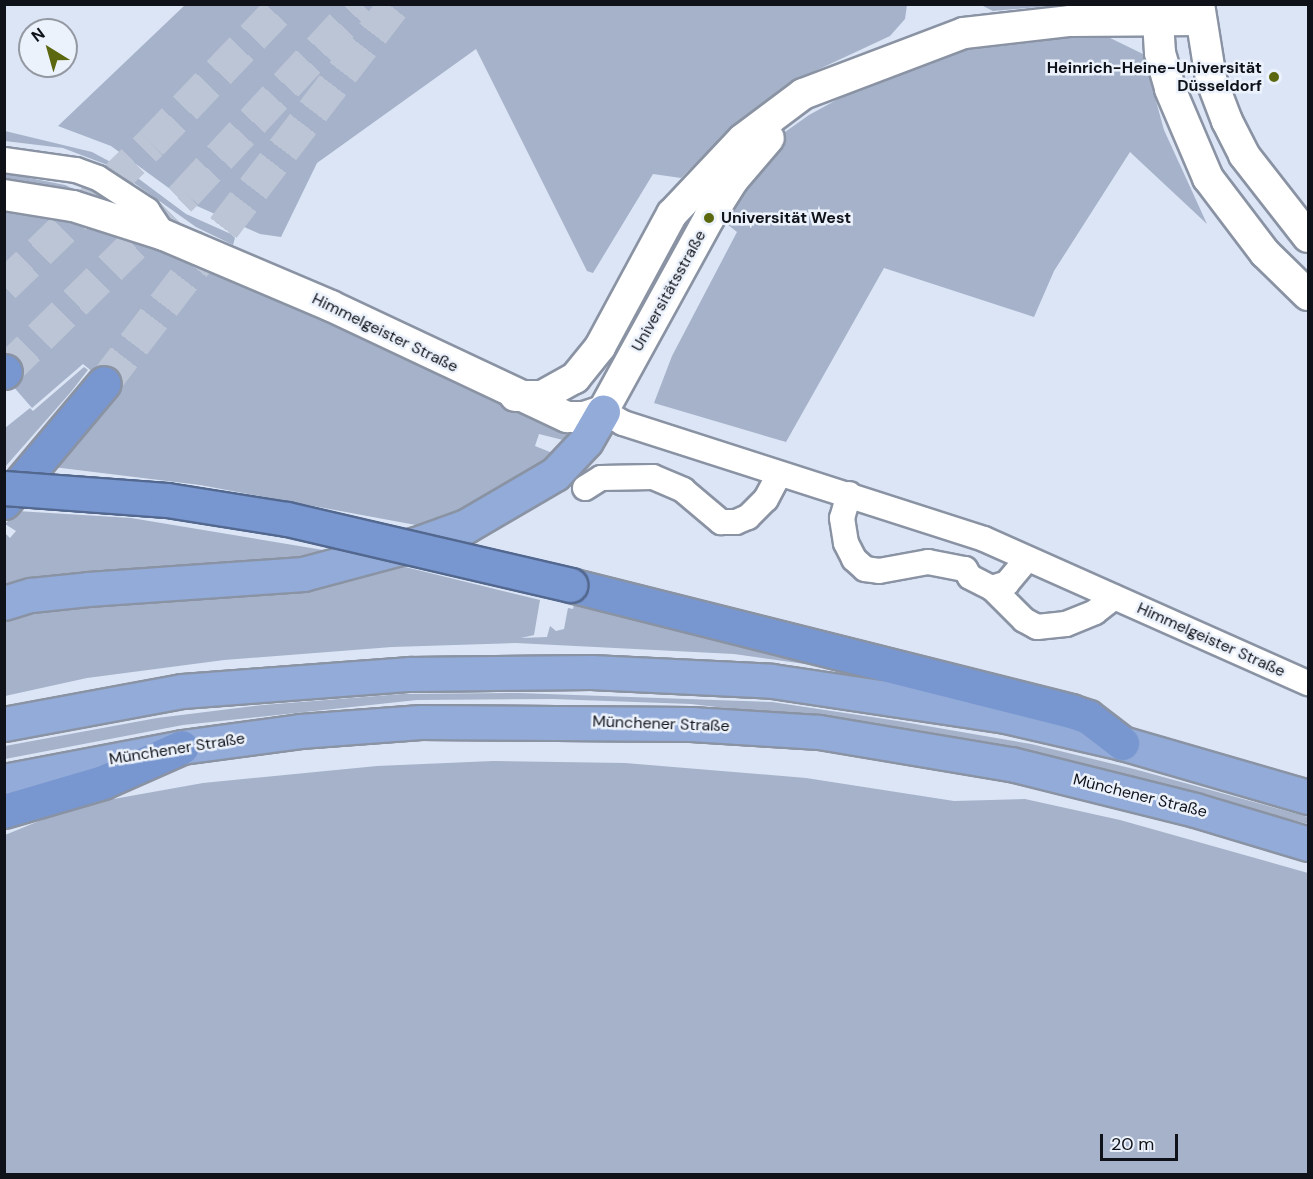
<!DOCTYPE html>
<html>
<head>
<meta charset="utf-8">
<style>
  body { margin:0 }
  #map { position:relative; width:1313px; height:1179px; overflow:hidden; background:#dbe5f6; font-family:"DM Sans",sans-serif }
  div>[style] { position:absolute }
  .green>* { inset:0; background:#a5b2c9 }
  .motorway-tunnel>* { height:33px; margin-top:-16.5px; transform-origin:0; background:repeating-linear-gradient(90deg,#bcc5d5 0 33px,transparent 0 49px) }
  .roads { filter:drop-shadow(2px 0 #8a93a3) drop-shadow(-2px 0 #8a93a3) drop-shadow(0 2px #8a93a3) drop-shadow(0 -2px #8a93a3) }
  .minor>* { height:24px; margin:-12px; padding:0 12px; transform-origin:12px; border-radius:12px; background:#fff }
  .tertiary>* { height:30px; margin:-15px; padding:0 15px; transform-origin:15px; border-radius:15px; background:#fff }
  .trunk>* { height:33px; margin:-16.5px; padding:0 16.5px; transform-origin:16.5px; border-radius:16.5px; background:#93abd8 }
  .motorway>* { height:33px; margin:-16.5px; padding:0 16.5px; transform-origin:16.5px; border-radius:16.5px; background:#7896cf }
  .bridges { filter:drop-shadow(2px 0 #53688f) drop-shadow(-2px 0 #53688f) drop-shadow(0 2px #53688f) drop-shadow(0 -2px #53688f) }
  .motorway-bridge>* { height:33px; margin:-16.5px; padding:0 16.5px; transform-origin:16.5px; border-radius:16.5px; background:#7896cf }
  .dots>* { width:16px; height:16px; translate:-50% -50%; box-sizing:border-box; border:3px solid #ecf2fc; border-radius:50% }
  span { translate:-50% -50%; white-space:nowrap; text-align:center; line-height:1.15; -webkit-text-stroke:5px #ecf2fc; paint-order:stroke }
  .poi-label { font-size:16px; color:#0f1218; font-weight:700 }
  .right { translate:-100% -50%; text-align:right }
  .left { translate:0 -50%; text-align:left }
  .street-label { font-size:16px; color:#0f1218 }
  .frame { position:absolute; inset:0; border:6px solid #0f1218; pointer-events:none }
  .north { position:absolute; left:18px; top:18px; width:60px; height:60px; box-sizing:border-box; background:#ecf2fc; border:2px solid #9498a1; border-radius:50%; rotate:323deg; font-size:16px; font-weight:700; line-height:24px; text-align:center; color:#0f1218 }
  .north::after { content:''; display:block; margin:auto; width:21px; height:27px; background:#5b680f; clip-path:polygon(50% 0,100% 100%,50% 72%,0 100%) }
  .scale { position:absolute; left:1100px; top:1134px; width:78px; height:27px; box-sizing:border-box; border:3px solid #0f1218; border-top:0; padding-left:8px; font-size:18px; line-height:21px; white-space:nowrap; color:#0f1218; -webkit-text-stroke:4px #ecf2fc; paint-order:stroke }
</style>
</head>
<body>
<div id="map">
  <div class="green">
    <i style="clip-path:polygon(185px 5px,907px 5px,905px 19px,890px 36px,800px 78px,733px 127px,681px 178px,653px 174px,593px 273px,587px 271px,476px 49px,317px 163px,281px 237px,260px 234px,188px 202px,111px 146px,58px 126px)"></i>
    <i style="clip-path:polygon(981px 5px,981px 4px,1061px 5px,993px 11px)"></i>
    <i style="clip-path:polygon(1104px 35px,1143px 54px,1164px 130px,1207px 224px,1130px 152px,1054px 271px,1034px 317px,884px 268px,786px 442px,654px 403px,672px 356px,737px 232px,722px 220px,778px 137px,809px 115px,871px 81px,922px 62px,970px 49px,1063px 36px)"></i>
    <i style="clip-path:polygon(5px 131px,92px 152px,131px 173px,186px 214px,231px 234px,235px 238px,233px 245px,196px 227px,110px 166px,63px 148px,5px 141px)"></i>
    <i style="clip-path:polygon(4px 173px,65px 185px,91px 197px,5px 180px)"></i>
    <i style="clip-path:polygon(4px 206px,68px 218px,153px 246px,264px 293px,570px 436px,567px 441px,539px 434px,535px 446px,555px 454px,533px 473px,432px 528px,200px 485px,53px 467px,115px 390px,83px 364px,32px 408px,5px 377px)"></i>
    <i style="clip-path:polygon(84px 367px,88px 370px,70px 393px,5px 467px,5px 428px,30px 408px,33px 411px)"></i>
    <i style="clip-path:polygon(17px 511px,131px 518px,341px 553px,298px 561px,5px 591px,5px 533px,10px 538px,16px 531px,5px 524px)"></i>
    <i style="clip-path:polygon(389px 563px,540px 600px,534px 635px,521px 638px,547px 637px,550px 626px,556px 631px,564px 629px,568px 608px,573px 609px,575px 600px,814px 661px,812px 665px,734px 654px,516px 643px,392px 647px,224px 660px,87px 678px,5px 696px,4px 614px)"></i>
    <i style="clip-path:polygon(519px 693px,772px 702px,898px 721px,1031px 744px,1134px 769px,1308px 817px,1308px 824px,1022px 749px,917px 730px,691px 704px,553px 699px,417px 700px,183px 725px,5px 759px,5px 746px,157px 718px,263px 705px,402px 694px)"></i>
    <i style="clip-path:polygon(493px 761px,625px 763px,806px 778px,954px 801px,1025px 799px,1120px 820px,1308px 873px,1308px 1174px,5px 1174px,5px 835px,61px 812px,108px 800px,203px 783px,377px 766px)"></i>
  </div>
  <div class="motorway-tunnel">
    <i style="left:4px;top:286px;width:205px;rotate:-44.2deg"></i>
    <i style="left:151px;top:143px;width:192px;rotate:-46.3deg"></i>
    <i style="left:5px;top:371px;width:254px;rotate:-44.5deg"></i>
    <i style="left:186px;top:193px;width:258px;rotate:-47.2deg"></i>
    <i style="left:104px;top:383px;width:478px;rotate:-52.5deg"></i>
  </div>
  <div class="roads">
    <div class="minor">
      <i style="left:4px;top:160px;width:73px;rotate:7.9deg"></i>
      <i style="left:76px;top:170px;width:23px;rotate:20deg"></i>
      <i style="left:98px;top:178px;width:59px;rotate:33.1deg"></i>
      <i style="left:147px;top:210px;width:30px;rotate:56deg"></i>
      <i style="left:603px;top:411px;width:23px;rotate:31deg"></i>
      <i style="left:623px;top:423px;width:379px;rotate:17.8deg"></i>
      <i style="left:984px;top:539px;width:355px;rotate:24deg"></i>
      <i style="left:585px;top:488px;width:19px;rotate:-32deg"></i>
      <i style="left:601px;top:478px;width:52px;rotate:-1.1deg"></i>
      <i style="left:653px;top:477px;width:33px;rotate:23deg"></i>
      <i style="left:683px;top:490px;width:50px;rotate:40.1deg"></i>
      <i style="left:721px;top:522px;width:15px"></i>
      <i style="left:736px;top:522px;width:13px;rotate:-23deg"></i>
      <i style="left:748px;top:517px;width:25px;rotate:-45deg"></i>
      <i style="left:766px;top:499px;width:27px;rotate:-62deg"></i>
      <i style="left:849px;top:494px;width:25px;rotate:106deg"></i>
      <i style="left:842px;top:518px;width:25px;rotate:81deg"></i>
      <i style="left:846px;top:543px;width:18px;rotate:63deg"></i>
      <i style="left:854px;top:559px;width:15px;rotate:42deg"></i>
      <i style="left:865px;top:569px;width:14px;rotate:8deg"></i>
      <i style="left:879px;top:571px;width:50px;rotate:-10.4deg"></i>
      <i style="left:928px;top:562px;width:38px;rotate:11deg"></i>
      <i style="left:965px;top:569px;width:9px;rotate:58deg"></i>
      <i style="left:970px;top:577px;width:25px;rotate:27deg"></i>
      <i style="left:992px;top:588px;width:45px;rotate:45deg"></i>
      <i style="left:1024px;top:620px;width:15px;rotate:28deg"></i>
      <i style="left:1037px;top:627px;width:29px;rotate:-6deg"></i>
      <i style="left:1066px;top:624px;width:31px;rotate:-22deg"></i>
      <i style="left:1095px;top:612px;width:24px;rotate:-38deg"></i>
      <i style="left:992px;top:588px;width:16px;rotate:-18deg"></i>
      <i style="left:1007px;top:583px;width:31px;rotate:-50deg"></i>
    </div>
    <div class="tertiary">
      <i style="left:1157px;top:4px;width:49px;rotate:86.5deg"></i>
      <i style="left:1160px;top:53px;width:37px;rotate:74deg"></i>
      <i style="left:1170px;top:89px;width:97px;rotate:66.9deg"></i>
      <i style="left:1208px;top:178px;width:94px;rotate:52.8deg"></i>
      <i style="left:1265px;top:253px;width:60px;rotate:44.3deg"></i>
      <i style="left:1199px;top:4px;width:76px;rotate:80.9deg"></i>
      <i style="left:1211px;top:79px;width:45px;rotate:69.1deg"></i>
      <i style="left:1227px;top:121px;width:38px;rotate:63deg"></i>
      <i style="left:1244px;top:155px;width:104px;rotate:52deg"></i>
      <i style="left:4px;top:195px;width:70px;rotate:9.1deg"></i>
      <i style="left:73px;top:206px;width:96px;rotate:17.7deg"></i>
      <i style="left:164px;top:235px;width:181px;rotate:23deg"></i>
      <i style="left:331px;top:306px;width:261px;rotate:25.2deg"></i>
      <i style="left:567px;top:417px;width:17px"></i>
      <i style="left:584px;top:417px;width:20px;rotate:-18deg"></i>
      <i style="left:515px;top:396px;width:27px"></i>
      <i style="left:542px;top:396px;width:38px;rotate:-29deg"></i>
      <i style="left:575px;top:378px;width:40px;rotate:-51deg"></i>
      <i style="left:600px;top:347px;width:151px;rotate:-61.6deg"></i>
      <i style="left:672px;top:214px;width:103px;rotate:-46.6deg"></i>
      <i style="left:743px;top:139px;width:75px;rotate:-36.9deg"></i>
      <i style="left:803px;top:94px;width:172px;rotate:-20.8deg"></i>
      <i style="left:964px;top:33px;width:107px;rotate:-6.5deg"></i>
      <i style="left:1070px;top:21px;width:130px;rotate:-0.4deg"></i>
      <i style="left:603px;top:411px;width:220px;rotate:-61.2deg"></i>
      <i style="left:709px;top:218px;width:45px;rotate:-57.7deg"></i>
      <i style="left:733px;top:180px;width:55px;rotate:-49.4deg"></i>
    </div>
    <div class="trunk">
      <i style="left:4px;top:603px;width:28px;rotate:-17deg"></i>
      <i style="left:31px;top:595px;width:57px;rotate:-6deg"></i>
      <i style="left:88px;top:589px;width:216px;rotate:-4deg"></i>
      <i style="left:303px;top:574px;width:117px;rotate:-14.9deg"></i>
      <i style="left:416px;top:544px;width:53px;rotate:-19.8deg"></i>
      <i style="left:466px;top:526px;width:103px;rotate:-30.3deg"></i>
      <i style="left:555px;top:474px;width:45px;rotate:-46.8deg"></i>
      <i style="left:586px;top:441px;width:34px;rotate:-60deg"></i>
      <i style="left:4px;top:724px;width:181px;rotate:-10.5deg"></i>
      <i style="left:182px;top:691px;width:229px;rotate:-4.3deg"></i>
      <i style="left:410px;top:674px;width:181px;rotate:-0.6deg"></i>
      <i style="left:591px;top:672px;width:181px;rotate:2.8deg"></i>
      <i style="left:772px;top:681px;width:236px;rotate:8.5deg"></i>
      <i style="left:1005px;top:716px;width:120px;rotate:13deg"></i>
      <i style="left:1122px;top:743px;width:194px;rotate:16.2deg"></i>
      <i style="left:4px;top:781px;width:181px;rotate:-10.8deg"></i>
      <i style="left:182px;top:747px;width:119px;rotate:-7.7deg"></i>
      <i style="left:300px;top:731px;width:121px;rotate:-4.3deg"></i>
      <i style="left:421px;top:722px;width:270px;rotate:0.4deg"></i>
      <i style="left:691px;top:724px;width:128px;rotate:3.6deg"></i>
      <i style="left:819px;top:732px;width:195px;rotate:9.5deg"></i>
      <i style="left:1011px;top:764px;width:190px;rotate:14deg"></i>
      <i style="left:1195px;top:810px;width:118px;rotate:16.7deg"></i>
    </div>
    <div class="motorway">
      <i style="left:4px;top:372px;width:1px;rotate:-45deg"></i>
      <i style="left:4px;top:502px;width:155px;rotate:-50deg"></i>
      <i style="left:570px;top:585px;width:517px;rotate:14.12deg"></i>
      <i style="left:1071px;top:711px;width:18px;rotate:19deg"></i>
      <i style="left:1088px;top:717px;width:43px;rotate:37.4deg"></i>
      <i style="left:4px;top:811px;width:103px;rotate:-16.3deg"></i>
      <i style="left:103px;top:782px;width:86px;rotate:-23.9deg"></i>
    </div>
  </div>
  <div class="bridges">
    <div class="motorway-bridge">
      <i style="left:4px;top:488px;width:163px;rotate:4.2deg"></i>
      <i style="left:167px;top:500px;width:121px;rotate:9deg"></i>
      <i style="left:287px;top:519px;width:291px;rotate:13.1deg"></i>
    </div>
  </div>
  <div class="dots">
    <i style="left:1274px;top:77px;background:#5b680f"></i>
    <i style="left:709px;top:218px;background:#5b680f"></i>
  </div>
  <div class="poi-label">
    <span class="right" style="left:1262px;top:77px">Heinrich-Heine-Universität<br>Düsseldorf</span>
    <span class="left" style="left:721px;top:218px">Universität West</span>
  </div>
  <div class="street-label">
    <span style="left:669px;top:291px;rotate:-61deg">Universitätsstraße</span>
    <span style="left:385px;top:333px;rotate:26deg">Himmelgeister Straße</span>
    <span style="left:1211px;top:640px;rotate:24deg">Himmelgeister Straße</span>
    <span style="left:661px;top:724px;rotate:2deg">Münchener Straße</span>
    <span style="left:177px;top:749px;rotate:-9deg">Münchener Straße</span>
    <span style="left:1140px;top:796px;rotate:14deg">Münchener Straße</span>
  </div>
  <div class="frame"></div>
  <div class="north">N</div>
  <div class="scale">20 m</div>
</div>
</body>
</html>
